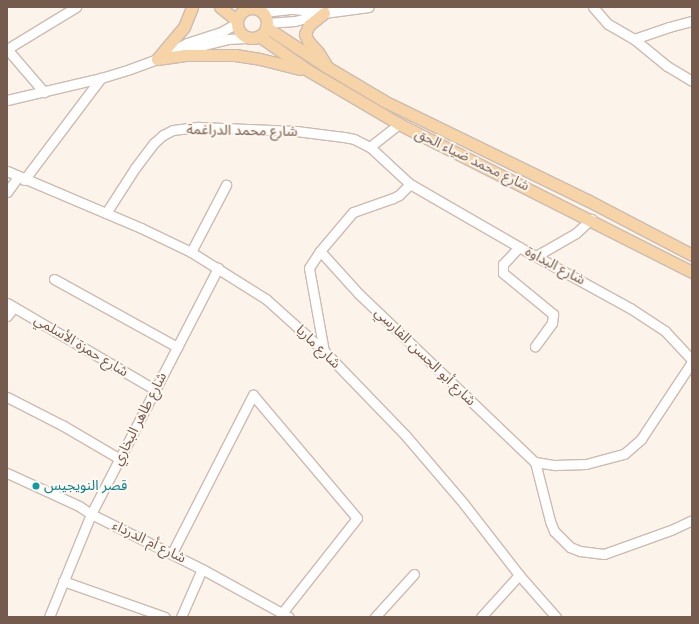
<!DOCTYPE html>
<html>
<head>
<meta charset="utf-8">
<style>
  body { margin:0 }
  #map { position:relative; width:699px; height:624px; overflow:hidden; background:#fcf4ea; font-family:"Varela Round","Noto Sans Arabic",sans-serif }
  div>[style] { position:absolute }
  .roads { filter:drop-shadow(1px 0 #cdbbb0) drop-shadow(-1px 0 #cdbbb0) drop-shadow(0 1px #cdbbb0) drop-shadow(0 -1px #cdbbb0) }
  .minor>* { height:9px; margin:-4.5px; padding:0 4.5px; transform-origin:4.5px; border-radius:4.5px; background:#fff }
  .major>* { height:11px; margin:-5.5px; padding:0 5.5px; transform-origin:5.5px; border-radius:5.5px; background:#f6d4a7 }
  .major>.ring { margin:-5.5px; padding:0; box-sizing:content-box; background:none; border:11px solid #f6d4a7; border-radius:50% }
  .dots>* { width:11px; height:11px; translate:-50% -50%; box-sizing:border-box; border:2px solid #fef8f1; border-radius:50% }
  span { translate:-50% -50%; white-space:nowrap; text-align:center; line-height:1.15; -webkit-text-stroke:4px #fef8f1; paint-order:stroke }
  .street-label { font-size:14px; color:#755a4e }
  .culture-label { font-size:14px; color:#0d838f }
  .left { translate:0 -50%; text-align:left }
  .frame { position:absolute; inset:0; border:8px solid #755a4e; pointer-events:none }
</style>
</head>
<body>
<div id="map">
  <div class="roads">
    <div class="minor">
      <i style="left:593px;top:7px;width:23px;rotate:49deg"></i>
      <i style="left:608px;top:24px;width:30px;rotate:30deg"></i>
      <i style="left:634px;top:39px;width:43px;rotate:39.3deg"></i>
      <i style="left:667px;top:66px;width:29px;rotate:31deg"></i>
      <i style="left:263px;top:12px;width:30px;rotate:-6deg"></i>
      <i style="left:293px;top:9px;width:30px;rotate:6deg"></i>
      <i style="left:267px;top:23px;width:28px;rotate:-4deg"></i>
      <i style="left:295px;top:21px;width:30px;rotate:-15deg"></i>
      <i style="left:324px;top:13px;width:45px;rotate:-7.6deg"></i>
      <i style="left:634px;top:39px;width:37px;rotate:-19deg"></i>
      <i style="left:669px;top:27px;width:24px;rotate:-15deg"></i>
      <i style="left:7px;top:49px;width:81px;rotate:-31.3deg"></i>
      <i style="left:7px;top:49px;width:57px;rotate:49.3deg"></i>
      <i style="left:176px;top:50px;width:12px;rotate:-5deg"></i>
      <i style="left:188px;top:49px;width:41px;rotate:-14deg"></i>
      <i style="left:228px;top:39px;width:22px;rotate:-3deg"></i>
      <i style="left:7px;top:100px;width:97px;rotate:-13.2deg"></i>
      <i style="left:101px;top:78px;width:30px;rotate:-17deg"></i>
      <i style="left:130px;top:69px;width:29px;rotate:-20deg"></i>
      <i style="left:157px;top:59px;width:34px;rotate:-28deg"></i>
      <i style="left:187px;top:43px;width:38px;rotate:-18deg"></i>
      <i style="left:223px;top:31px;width:16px;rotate:-30deg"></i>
      <i style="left:399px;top:124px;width:37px;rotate:142deg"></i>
      <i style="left:370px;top:147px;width:54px;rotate:42.8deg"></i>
      <i style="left:410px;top:184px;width:16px;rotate:135deg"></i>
      <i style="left:399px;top:195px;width:7px;rotate:153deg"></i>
      <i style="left:393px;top:198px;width:42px;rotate:160.7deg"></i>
      <i style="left:353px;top:212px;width:51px;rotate:130.2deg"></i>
      <i style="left:320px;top:251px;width:58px;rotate:47.8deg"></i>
      <i style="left:359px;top:294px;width:243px;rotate:43.7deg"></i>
      <i style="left:535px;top:462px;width:20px;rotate:9deg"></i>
      <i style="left:555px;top:465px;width:31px;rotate:-2deg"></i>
      <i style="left:586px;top:464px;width:39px;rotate:-15deg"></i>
      <i style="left:624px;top:454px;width:23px;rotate:-41deg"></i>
      <i style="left:641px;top:439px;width:92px;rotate:-56.5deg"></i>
      <i style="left:7px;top:171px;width:146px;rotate:23deg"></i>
      <i style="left:141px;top:228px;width:55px;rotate:25.6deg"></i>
      <i style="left:191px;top:252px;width:89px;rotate:32.1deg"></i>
      <i style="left:266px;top:299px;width:78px;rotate:41.9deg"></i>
      <i style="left:324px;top:351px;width:118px;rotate:46deg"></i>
      <i style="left:406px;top:436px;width:89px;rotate:49.5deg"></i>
      <i style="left:464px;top:504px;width:90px;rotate:52.2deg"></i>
      <i style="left:519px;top:575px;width:56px;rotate:48.6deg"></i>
      <i style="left:24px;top:180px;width:128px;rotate:-53deg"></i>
      <i style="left:410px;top:184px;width:126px;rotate:30deg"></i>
      <i style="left:519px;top:247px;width:127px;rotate:28.8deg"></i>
      <i style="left:630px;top:308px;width:42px;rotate:33.3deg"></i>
      <i style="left:665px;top:331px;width:40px;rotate:47deg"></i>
      <i style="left:7px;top:192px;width:19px;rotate:-54deg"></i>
      <i style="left:106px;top:213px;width:54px;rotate:-57.2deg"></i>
      <i style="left:135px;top:168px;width:31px;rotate:-53deg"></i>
      <i style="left:154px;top:143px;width:12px;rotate:-42deg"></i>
      <i style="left:163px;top:135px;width:11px;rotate:-27deg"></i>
      <i style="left:173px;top:130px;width:26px;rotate:-7deg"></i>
      <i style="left:199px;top:127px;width:97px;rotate:2.4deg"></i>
      <i style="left:296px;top:131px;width:48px;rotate:7.1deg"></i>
      <i style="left:344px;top:137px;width:10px;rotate:11deg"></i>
      <i style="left:354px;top:139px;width:18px;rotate:27deg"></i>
      <i style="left:519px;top:247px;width:23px;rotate:133deg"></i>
      <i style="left:503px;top:264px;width:9px;rotate:90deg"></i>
      <i style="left:503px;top:273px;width:65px;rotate:39.4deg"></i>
      <i style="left:553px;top:314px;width:9px;rotate:96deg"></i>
      <i style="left:552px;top:323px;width:29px;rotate:126deg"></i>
      <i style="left:320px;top:251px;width:20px;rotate:123deg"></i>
      <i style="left:309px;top:268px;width:84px;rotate:79.8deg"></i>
      <i style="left:191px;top:252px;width:76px;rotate:-62.4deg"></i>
      <i style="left:536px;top:256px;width:46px;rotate:-29.9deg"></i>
      <i style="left:576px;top:233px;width:21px;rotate:-43deg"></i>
      <i style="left:54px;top:279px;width:141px;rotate:28.9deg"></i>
      <i style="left:7px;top:303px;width:170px;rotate:30.3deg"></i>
      <i style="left:7px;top:316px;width:11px;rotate:-52deg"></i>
      <i style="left:7px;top:397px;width:62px;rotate:27deg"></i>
      <i style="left:62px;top:425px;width:67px;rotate:30.4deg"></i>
      <i style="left:535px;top:462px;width:61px;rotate:75.7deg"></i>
      <i style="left:550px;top:521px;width:11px;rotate:68deg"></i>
      <i style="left:554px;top:531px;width:23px;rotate:45deg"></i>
      <i style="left:570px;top:547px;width:11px;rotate:22deg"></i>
      <i style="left:580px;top:551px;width:24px;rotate:7deg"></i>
      <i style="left:604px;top:554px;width:71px;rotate:-19.7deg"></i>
      <i style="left:671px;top:530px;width:23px;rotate:-25deg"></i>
      <i style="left:7px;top:473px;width:79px;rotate:24.6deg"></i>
      <i style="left:79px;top:506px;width:14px;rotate:34deg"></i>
      <i style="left:91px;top:514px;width:124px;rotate:26.4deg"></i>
      <i style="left:202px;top:569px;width:99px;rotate:28.9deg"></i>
      <i style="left:172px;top:553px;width:178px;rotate:-62.9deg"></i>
      <i style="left:253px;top:395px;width:161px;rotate:49.8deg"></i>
      <i style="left:357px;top:518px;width:121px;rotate:128.3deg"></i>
      <i style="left:63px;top:581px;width:108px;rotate:19.4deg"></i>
      <i style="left:49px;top:617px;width:111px;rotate:-67.8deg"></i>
      <i style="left:91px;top:514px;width:277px;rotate:-62.7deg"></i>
      <i style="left:181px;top:617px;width:52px;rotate:-66.4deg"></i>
      <i style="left:375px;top:617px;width:58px;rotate:-47.8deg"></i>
      <i style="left:481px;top:617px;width:57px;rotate:-47.9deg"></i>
    </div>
    <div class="major">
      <i style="left:220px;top:7px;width:22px;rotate:39deg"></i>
      <i class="ring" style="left:237px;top:8px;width:19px;height:19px"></i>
      <i style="left:324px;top:13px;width:19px;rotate:141deg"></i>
      <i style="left:309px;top:25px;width:10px;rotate:114deg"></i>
      <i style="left:305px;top:34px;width:8px;rotate:67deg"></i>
      <i style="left:308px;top:41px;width:15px;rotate:48deg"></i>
      <i style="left:318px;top:52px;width:15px;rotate:58deg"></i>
      <i style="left:266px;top:27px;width:73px;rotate:33.3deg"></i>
      <i style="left:327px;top:67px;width:66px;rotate:30.8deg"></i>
      <i style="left:384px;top:101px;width:226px;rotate:26deg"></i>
      <i style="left:587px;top:200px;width:119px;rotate:27.6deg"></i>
      <i style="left:259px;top:36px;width:61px;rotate:35deg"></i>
      <i style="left:309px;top:71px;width:104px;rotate:30.5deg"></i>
      <i style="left:399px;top:124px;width:328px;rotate:26.8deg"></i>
      <i style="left:157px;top:59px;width:27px;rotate:-8deg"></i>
      <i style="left:184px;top:55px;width:51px"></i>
      <i style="left:235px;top:55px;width:25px;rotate:9deg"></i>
      <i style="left:260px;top:59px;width:41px;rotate:14deg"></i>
      <i style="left:157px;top:59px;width:42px;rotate:-49.8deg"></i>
      <i style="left:184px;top:27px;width:22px;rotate:-68deg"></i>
    </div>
  </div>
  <div class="dots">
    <i style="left:36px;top:486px;background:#0f9aa8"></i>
  </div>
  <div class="street-label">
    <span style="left:242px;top:131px;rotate:1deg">شارع محمد الدراغمة</span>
    <span style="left:472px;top:160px;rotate:26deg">شارع محمد ضياء الحق</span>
    <span style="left:555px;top:266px;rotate:28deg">شارع البداوة</span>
    <span style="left:81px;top:346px;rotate:31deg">شارع حمزة الأسلمي</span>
    <span style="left:318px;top:347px;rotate:44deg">شارع ماريا</span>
    <span style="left:425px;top:357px;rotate:44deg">شارع أبو الحسن الفارسي</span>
    <span style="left:140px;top:419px;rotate:-63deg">شارع طاهر البخاري</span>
    <span style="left:149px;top:542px;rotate:26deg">شارع أم الدرداء</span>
  </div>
  <div class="culture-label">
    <span class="left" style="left:44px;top:486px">قصر النويجيس</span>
  </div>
  <div class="frame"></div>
</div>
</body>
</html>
